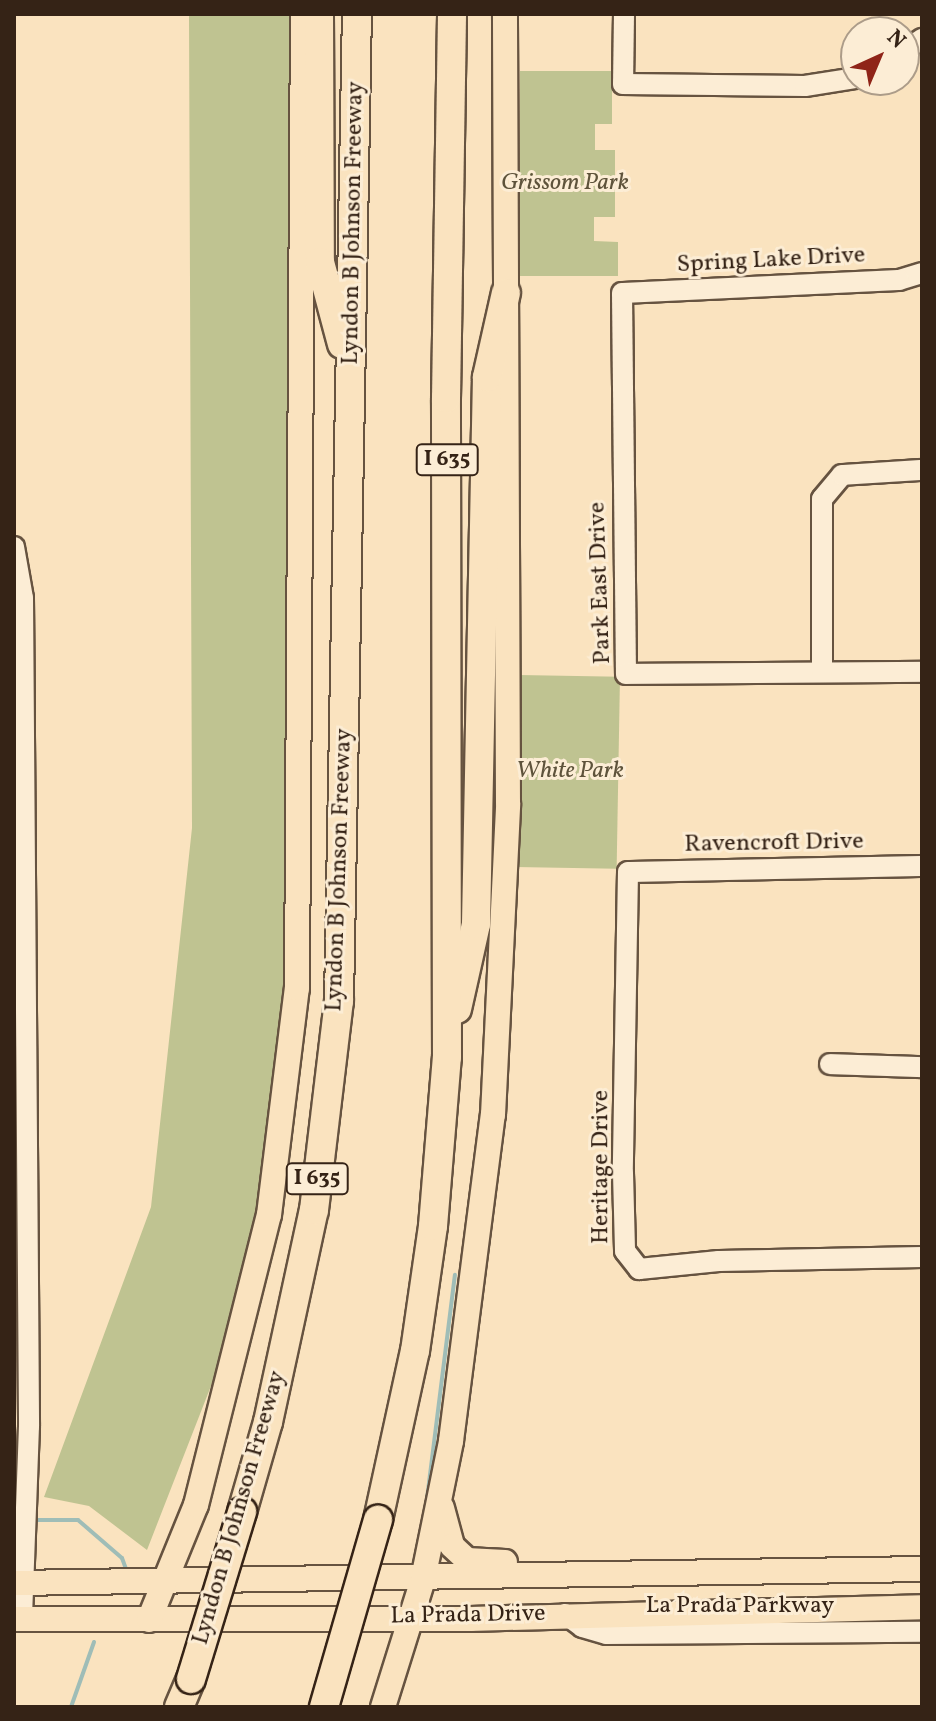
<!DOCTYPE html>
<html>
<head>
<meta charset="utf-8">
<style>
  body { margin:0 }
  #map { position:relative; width:936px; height:1721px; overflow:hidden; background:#fae3bf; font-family:Vollkorn,serif }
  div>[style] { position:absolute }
  .green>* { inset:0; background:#bfc391; transform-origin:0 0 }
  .stream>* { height:4px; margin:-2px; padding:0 2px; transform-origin:2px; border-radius:2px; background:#9fbdb7 }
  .roads { filter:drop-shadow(2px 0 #665340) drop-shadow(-2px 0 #665340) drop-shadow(0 2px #665340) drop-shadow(0 -2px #665340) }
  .minor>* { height:20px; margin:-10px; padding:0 10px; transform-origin:10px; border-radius:10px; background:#fcedd5 }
  .major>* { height:24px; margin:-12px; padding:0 12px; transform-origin:12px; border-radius:12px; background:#fae3bf }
  .highway>* { height:28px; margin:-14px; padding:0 14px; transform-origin:14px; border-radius:14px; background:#fae3bf }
  .bridges { filter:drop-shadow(2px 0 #352316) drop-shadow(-2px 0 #352316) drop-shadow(0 2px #352316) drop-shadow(0 -2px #352316) }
  .highway-bridge>* { height:28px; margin:-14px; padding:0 14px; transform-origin:14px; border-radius:14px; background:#fae3bf }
  span { translate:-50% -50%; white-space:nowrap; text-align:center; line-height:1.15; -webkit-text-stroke:6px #fcedd5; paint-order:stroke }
  .shield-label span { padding:2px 6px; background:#fcedd5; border:2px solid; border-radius:6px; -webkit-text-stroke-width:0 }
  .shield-label { font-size:22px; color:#352316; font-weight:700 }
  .park-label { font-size:24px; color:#5e533b; font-style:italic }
  .street-label { font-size:24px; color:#352316 }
  .frame { position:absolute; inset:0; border:16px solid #352316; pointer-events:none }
  .north { position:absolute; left:840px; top:16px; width:80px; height:80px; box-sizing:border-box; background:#fcedd5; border:2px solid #ac9c89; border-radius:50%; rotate:44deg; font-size:22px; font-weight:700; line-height:32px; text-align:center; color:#352316 }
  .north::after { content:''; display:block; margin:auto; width:28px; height:36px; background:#8f2418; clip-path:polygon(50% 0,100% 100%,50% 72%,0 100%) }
</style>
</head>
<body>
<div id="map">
  <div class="green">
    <i style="clip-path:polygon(189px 14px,304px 14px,308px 950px,304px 1027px,278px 1214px,147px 1550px,89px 1506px,44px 1497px,151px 1207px,192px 828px)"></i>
    <i style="clip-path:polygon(520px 71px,612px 71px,612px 124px,595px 124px,595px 150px,615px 150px,615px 217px,594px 217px,594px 241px,618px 242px,618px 276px,520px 276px)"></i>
    <i style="left:519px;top:675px;width:101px;height:192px;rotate:1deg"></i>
  </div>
  <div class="stream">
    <i style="left:426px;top:1507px;width:234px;rotate:-82.9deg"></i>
    <i style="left:32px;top:1520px;width:46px"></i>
    <i style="left:78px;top:1520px;width:58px;rotate:40.8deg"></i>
    <i style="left:122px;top:1558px;width:15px;rotate:70deg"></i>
    <i style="left:71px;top:1707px;width:69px;rotate:-70.5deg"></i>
  </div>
  <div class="roads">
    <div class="minor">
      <i style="left:624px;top:14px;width:70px;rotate:90.8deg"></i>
      <i style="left:623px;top:84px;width:182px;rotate:0.6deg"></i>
      <i style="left:805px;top:86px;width:52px;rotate:-8.9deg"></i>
      <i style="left:904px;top:51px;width:22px;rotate:-34deg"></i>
      <i style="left:922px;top:273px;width:24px;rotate:163deg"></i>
      <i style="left:899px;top:280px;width:277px;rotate:177.3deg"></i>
      <i style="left:622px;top:293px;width:381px;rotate:89.4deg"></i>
      <i style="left:626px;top:674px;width:296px;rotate:-0.4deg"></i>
      <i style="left:14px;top:547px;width:52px;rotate:80deg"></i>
      <i style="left:23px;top:598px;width:828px;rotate:89.58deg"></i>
      <i style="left:29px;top:1426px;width:192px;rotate:92.1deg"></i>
      <i style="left:822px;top:672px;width:173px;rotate:-90deg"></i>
      <i style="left:822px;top:499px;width:31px;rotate:-50deg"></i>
      <i style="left:842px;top:475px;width:80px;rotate:-3.6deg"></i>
      <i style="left:922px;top:866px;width:294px;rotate:178.8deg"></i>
      <i style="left:628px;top:872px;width:301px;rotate:91deg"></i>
      <i style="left:623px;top:1173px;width:78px;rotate:88.5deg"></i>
      <i style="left:625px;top:1251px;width:23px;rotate:52deg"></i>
      <i style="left:639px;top:1269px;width:80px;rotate:-5.7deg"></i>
      <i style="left:719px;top:1261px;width:203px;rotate:-1.1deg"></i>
      <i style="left:830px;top:1064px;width:92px;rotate:1.9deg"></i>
      <i style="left:565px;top:1614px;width:21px;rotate:37deg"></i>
      <i style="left:582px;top:1627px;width:25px;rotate:16deg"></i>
      <i style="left:606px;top:1634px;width:316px;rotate:-0.4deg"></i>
    </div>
    <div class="major">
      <i style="left:442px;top:1508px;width:39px;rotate:75deg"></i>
      <i style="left:452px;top:1546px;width:21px;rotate:43deg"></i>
      <i style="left:467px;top:1560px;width:38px;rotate:3deg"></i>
      <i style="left:14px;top:1583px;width:908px;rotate:-0.88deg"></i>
      <i style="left:14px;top:1619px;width:456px"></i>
      <i style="left:470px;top:1619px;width:452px;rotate:-1.5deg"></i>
      <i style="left:149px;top:1620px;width:124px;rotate:-67.8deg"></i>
      <i style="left:196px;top:1505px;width:299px;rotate:-75.9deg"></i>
      <i style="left:269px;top:1215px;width:229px;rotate:-83deg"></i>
      <i style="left:297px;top:988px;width:974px;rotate:-89.65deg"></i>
      <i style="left:383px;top:1707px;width:134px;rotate:-72.6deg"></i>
      <i style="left:423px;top:1579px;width:141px;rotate:-78.5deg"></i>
      <i style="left:451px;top:1441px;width:329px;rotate:-82.7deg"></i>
      <i style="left:493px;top:1115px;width:312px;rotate:-87.2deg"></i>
      <i style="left:508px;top:803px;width:789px;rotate:-90.22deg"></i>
    </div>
    <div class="highway">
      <i style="left:319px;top:14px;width:248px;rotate:89.8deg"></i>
      <i style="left:320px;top:262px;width:85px;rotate:75deg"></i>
      <i style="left:457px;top:1009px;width:87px;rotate:-77.4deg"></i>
      <i style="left:476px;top:924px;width:547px;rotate:-88.85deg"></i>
      <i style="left:487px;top:377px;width:86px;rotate:-77.3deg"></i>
      <i style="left:242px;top:1512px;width:94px;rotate:-73.9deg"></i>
      <i style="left:268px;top:1422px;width:217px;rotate:-77.8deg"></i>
      <i style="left:314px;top:1210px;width:210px;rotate:-83.2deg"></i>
      <i style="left:339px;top:1001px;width:987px;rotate:-88.96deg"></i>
      <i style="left:378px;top:1520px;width:173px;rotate:-77.7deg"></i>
      <i style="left:415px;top:1351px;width:126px;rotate:-81.8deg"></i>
      <i style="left:433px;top:1226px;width:170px;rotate:-85.3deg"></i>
      <i style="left:447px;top:1057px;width:659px;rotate:-90.09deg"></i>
      <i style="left:446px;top:398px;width:384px;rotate:-89.1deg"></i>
      <i style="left:179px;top:1707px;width:30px;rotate:-67deg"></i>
    </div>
  </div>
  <div class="bridges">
    <div class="highway-bridge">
      <i style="left:191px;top:1679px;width:175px;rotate:-73deg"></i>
      <i style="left:324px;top:1707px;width:195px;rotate:-73.9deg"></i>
    </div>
  </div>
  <div class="shield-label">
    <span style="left:447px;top:460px">I 635</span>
    <span style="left:317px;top:1179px">I 635</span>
  </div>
  <div class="park-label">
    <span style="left:565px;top:184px">Grissom Park</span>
    <span style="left:570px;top:772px">White Park</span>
  </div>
  <div class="street-label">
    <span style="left:354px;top:223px;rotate:-89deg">Lyndon B Johnson Freeway</span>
    <span style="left:771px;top:261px;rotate:-3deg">Spring Lake Drive</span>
    <span style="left:601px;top:583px;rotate:-92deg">Park East Drive</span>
    <span style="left:774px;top:844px;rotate:-1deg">Ravencroft Drive</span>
    <span style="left:340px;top:870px;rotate:-88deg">Lyndon B Johnson Freeway</span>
    <span style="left:602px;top:1167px;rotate:-90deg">Heritage Drive</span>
    <span style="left:240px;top:1508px;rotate:-74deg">Lyndon B Johnson Freeway</span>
    <span style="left:740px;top:1607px">La Prada Parkway</span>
    <span style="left:468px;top:1616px;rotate:-1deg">La Prada Drive</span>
  </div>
  <div class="frame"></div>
  <div class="north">N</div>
</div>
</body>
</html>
